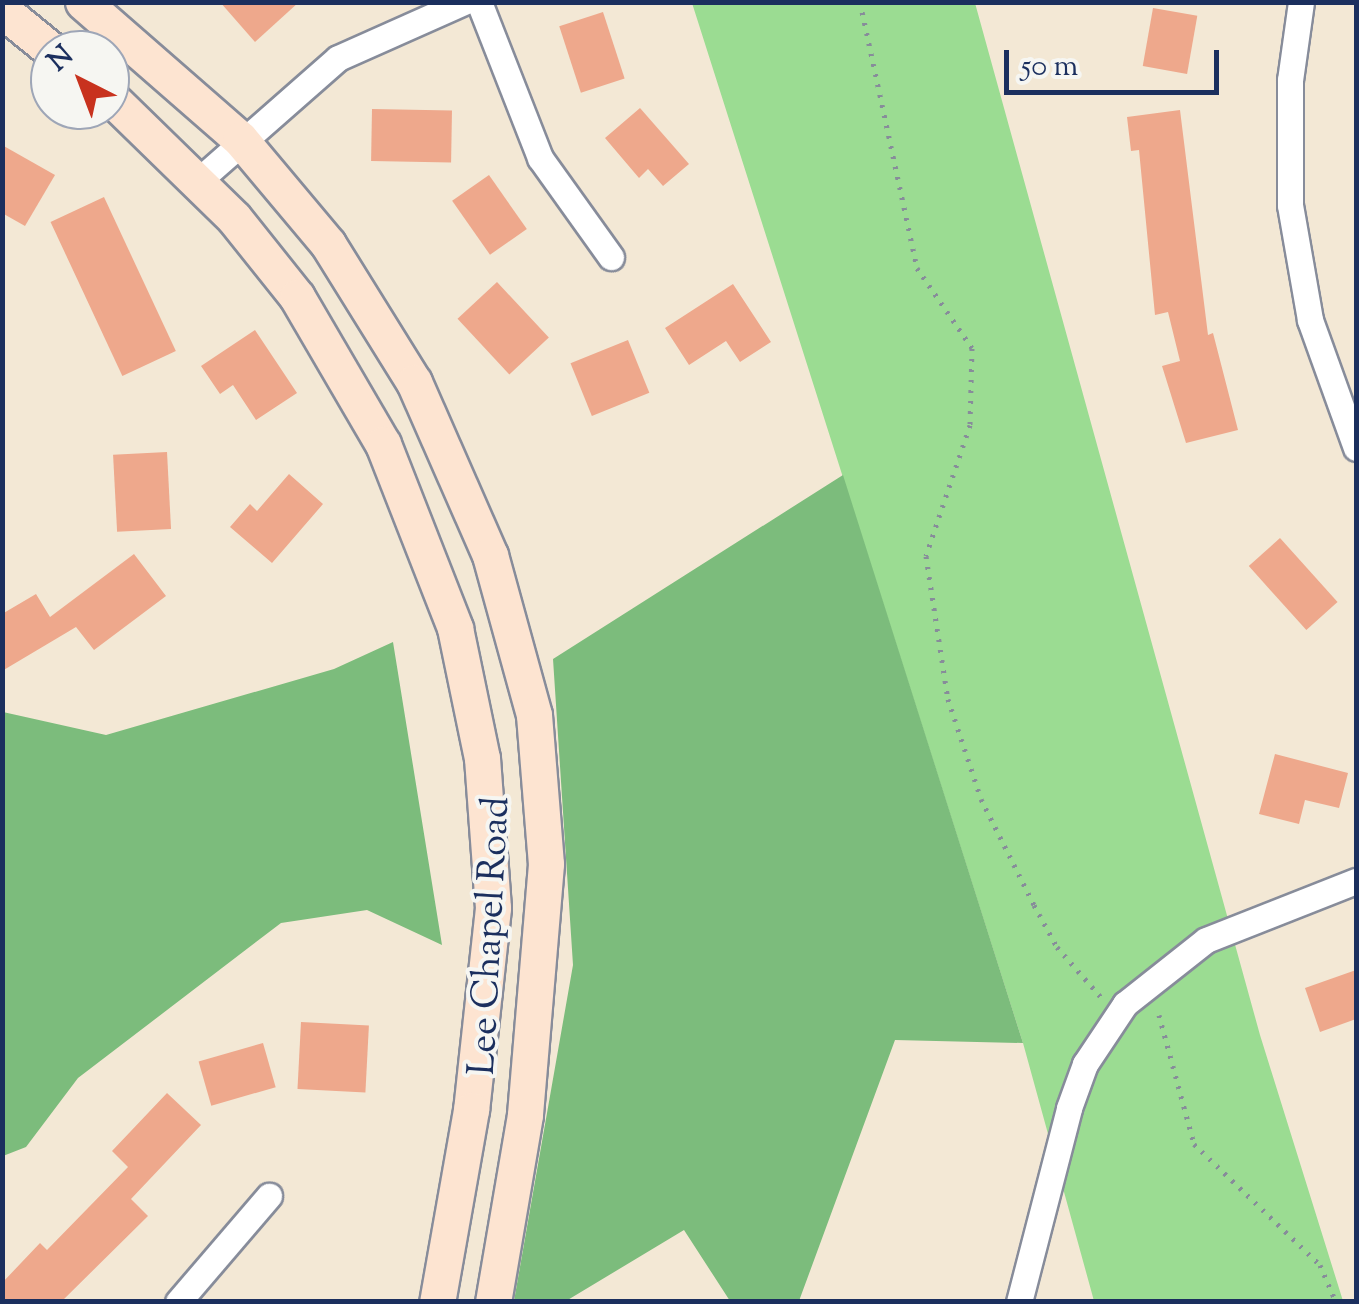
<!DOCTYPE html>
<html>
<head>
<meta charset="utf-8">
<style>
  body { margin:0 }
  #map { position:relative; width:1359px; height:1304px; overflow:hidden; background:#f3e8d5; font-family:"Sorts Mill Goudy",serif }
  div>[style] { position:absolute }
  .green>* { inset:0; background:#9bdc92 }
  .forest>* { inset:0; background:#7cbc7c }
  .building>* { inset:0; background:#eea88c; transform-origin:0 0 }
  .path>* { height:5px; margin-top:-2.5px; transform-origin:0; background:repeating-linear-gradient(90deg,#878c9a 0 2.5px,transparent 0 10.5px) }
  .roads { filter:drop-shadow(2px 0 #878c9a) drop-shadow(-2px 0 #878c9a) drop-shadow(0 2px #878c9a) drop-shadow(0 -2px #878c9a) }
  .street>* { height:25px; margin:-12.5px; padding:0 12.5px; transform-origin:12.5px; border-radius:12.5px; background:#fff }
  .secondary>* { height:35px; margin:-17.5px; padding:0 17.5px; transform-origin:17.5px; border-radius:17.5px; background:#fde4d1 }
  span { translate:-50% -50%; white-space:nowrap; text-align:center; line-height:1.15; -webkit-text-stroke:8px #f6f6f2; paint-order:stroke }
  .street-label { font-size:38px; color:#1b2f5e }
  .frame { position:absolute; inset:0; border:5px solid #1b2f5e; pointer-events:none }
  .north { position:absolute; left:30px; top:30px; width:100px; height:100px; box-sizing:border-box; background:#f6f6f2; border:2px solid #9ea6b7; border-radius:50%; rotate:318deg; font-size:28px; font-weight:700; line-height:40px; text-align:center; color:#1b2f5e }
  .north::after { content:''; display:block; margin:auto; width:35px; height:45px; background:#c8321e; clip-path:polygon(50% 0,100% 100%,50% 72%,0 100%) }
  .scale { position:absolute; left:1004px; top:50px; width:215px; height:45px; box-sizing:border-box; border:5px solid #1b2f5e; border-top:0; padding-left:12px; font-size:30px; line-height:35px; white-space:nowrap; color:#1b2f5e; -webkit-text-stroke:8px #f6f6f2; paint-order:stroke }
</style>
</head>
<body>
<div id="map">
  <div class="green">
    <i style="clip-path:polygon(692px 3px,975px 3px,1260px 1035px,1343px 1301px,1094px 1301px,1023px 1043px)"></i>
  </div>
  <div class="forest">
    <i style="clip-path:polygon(843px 475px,1023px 1043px,895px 1040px,799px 1301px,730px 1301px,684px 1230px,566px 1301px,514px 1301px,573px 965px,553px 659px)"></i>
    <i style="clip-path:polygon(393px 642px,442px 945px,367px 910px,281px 923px,78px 1078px,26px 1147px,3px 1156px,3px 712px,106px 735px,334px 669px)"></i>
  </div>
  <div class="building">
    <i style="clip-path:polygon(220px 2px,299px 2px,255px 42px)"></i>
    <i style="left:1153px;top:8px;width:45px;height:59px;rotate:10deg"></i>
    <i style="left:603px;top:12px;width:70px;height:46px;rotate:72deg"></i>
    <i style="clip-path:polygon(640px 108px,689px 164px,663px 186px,648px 169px,639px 178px,605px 138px)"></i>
    <i style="left:372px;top:109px;width:80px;height:52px;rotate:1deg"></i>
    <i style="clip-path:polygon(1180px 110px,1208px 335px,1213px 333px,1238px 430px,1186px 443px,1162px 366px,1180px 361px,1168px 312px,1155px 315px,1139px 150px,1131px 151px,1127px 117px)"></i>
    <i style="clip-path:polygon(2px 145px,55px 175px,25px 226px,2px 213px)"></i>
    <i style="left:489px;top:175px;width:66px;height:45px;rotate:55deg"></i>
    <i style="left:104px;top:197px;width:170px;height:59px;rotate:65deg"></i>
    <i style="left:497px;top:282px;width:76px;height:54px;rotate:47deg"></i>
    <i style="clip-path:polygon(733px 284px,771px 342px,740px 362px,726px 341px,689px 365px,665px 328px)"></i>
    <i style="clip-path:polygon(255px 330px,297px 393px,256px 420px,233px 385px,220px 394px,201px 366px)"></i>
    <i style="left:628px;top:340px;width:57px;height:62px;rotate:68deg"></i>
    <i style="left:167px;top:452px;width:77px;height:54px;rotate:87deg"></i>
    <i style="clip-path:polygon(289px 474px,323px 504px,272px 563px,230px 527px,250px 504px,257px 511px)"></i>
    <i style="left:1280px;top:538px;width:86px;height:42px;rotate:48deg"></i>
    <i style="clip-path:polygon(134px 554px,166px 596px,94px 650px,76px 627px,2px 671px,2px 614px,36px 594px,50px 617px)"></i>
    <i style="clip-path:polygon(1275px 754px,1348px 773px,1339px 808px,1305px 800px,1299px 824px,1259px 814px)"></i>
    <i style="clip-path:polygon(1356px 970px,1356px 1019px,1320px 1032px,1305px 988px)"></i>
    <i style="left:301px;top:1022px;width:68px;height:67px;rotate:3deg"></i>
    <i style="left:263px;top:1043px;width:46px;height:67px;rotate:74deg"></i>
    <i style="clip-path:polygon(167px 1093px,201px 1125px,131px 1199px,148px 1216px,61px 1302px,2px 1302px,2px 1283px,40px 1243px,47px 1250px,128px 1167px,112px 1151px)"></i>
  </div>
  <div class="path">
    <i style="left:860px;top:2px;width:272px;rotate:77.9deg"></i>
    <i style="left:917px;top:268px;width:97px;rotate:55.5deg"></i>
    <i style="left:972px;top:348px;width:77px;rotate:91.5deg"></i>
    <i style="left:970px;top:425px;width:138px;rotate:108.6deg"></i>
    <i style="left:926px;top:556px;width:145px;rotate:81.3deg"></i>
    <i style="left:948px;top:699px;width:105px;rotate:71.7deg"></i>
    <i style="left:981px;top:799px;width:119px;rotate:63.4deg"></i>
    <i style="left:1034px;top:905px;width:48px;rotate:61.3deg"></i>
    <i style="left:1057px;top:947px;width:67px;rotate:48.7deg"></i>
    <i style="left:1159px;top:1015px;width:134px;rotate:74.8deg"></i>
    <i style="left:1194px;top:1144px;width:175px;rotate:43.8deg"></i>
    <i style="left:1320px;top:1265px;width:40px;rotate:66.6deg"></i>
  </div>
  <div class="roads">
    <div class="street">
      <i style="left:479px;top:2px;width:168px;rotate:68.6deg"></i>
      <i style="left:540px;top:158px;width:122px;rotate:54.4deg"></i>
      <i style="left:1301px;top:2px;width:79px;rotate:98deg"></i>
      <i style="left:1290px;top:80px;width:125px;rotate:90deg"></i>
      <i style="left:1290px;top:205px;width:117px;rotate:80.1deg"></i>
      <i style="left:1310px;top:320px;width:136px;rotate:70.2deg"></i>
      <i style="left:198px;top:181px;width:186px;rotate:-41.3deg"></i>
      <i style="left:338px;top:58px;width:138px;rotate:-24deg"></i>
      <i style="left:178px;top:1302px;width:140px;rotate:-49.4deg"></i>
      <i style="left:1019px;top:1302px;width:200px;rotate:-75.5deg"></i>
      <i style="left:1069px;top:1108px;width:47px;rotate:-70deg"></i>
      <i style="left:1085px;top:1064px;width:72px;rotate:-56.3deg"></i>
      <i style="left:1125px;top:1004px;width:103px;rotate:-38.3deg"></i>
      <i style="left:1206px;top:940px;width:161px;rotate:-21.5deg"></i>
    </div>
    <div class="secondary">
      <i style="left:83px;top:2px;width:208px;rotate:41.1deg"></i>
      <i style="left:240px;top:139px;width:137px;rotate:50deg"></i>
      <i style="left:328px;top:244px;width:163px;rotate:58.1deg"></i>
      <i style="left:414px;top:382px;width:189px;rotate:66.3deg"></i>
      <i style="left:490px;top:555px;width:166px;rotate:74.6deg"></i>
      <i style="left:534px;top:715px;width:149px;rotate:85.4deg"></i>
      <i style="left:546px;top:864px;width:252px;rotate:94.8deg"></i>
      <i style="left:525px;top:1115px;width:190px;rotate:99.7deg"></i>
      <i style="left:2px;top:10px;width:63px;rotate:39.2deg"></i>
      <i style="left:110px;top:97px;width:173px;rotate:44.3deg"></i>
      <i style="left:234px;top:218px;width:101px;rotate:51.4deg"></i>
      <i style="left:297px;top:297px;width:170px;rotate:59.7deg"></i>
      <i style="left:383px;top:444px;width:198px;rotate:68.6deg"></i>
      <i style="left:455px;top:628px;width:133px;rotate:78.3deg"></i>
      <i style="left:482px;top:758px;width:150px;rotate:85.8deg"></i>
      <i style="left:493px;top:908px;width:203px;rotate:96.2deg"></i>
      <i style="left:471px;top:1110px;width:195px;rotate:100deg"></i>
    </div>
  </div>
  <div class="street-label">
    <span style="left:492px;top:936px;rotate:-87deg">Lee Chapel Road</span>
  </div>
  <div class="frame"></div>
  <div class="north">N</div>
  <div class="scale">50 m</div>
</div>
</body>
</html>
